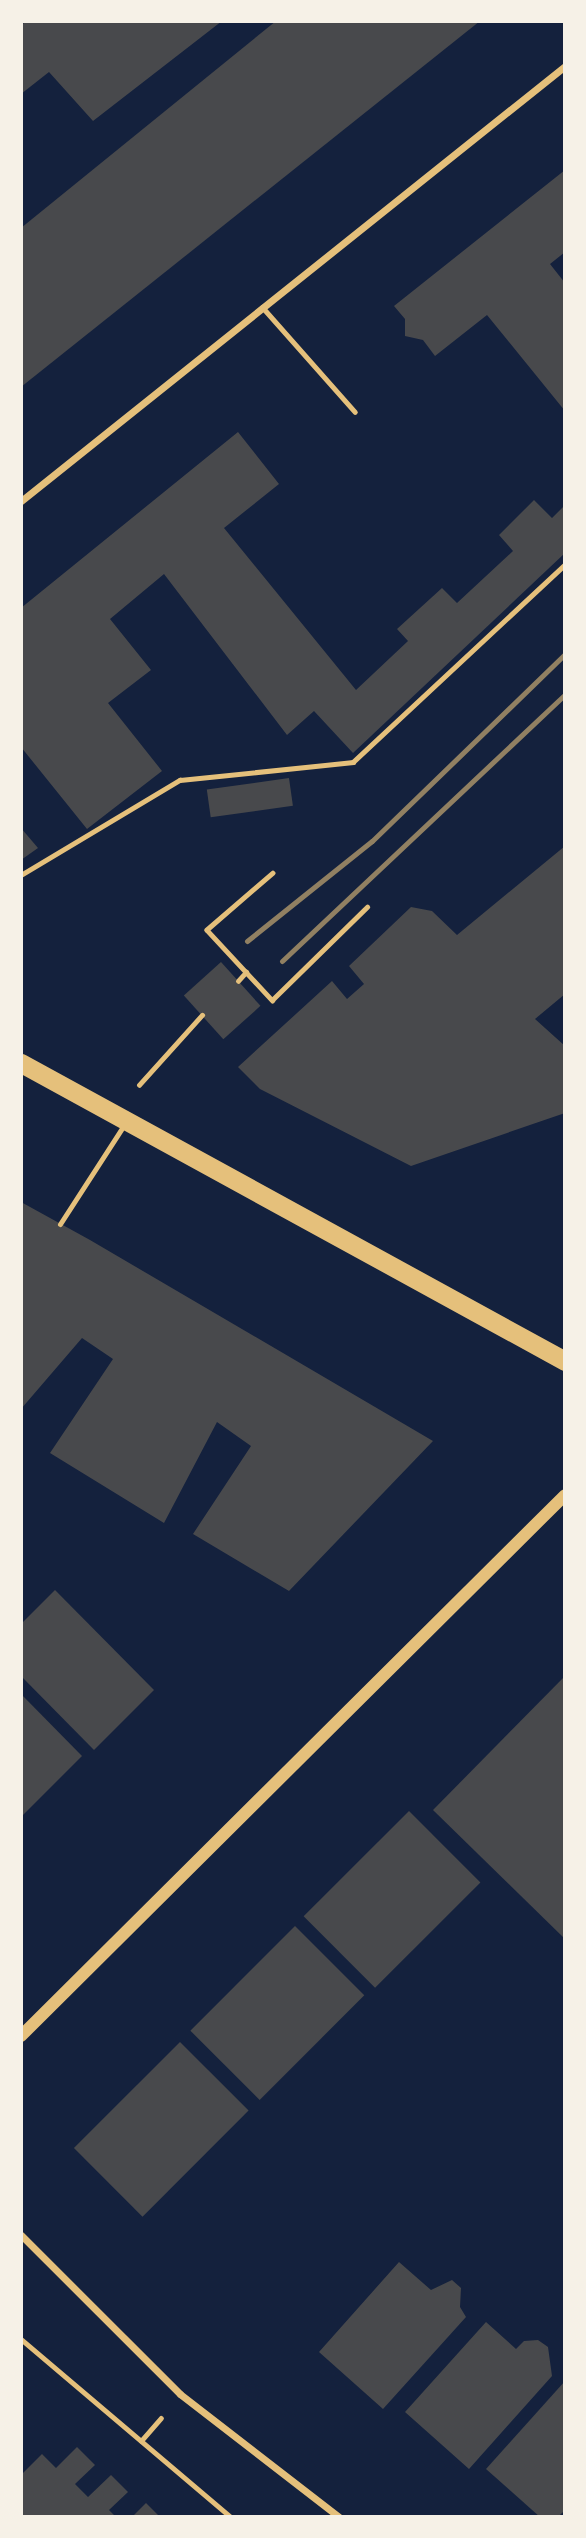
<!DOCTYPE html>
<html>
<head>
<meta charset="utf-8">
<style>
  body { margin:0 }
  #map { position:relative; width:586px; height:2538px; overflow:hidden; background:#14213d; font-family:"Golos Text",sans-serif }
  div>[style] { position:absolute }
  .building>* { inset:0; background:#48494c; transform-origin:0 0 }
  .path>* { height:4.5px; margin:-2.25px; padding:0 2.25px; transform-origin:2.25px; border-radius:2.25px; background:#e5c07b }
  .service>* { height:5px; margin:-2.5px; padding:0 2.5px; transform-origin:2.5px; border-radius:2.5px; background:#e5c07b }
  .minor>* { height:7px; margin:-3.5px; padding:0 3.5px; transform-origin:3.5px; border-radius:3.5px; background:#e5c07b }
  .tertiary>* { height:12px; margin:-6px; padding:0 6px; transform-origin:6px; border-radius:6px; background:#e5c07b }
  .trunk>* { height:19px; margin:-9.5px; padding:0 9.5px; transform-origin:9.5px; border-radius:9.5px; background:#e5c07b }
  .rail>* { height:5px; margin:-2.5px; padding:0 2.5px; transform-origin:2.5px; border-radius:2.5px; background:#918062 }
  span { translate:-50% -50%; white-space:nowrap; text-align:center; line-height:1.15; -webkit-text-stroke:6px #f6f1e7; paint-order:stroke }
  .frame { position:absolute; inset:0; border:23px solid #f6f1e7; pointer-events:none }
</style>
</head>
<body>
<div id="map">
  <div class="building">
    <i style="clip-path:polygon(27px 21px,222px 21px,93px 121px,49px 72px,21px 94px,21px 25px)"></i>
    <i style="clip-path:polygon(276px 21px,480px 21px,21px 387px,21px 228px)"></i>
    <i style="clip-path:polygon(565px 170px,565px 252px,550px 264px,565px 283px,565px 411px,487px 315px,435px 356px,423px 340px,405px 336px,405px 319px,394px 306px)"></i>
    <i style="clip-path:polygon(238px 432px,279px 484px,224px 528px,356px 690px,408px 641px,397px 629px,442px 588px,457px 603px,513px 551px,499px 535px,534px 500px,552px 518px,565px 505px,565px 553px,353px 753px,314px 711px,287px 735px,164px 574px,110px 619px,151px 670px,108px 703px,162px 771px,87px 829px,21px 747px,21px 608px)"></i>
    <i style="left:289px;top:778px;width:28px;height:83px;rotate:82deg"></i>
    <i style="clip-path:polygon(21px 828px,38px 848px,21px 860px)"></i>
    <i style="clip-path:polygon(565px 846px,565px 994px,535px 1019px,565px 1046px,565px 1113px,411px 1166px,260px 1089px,238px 1067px,332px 981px,347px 999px,364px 984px,349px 966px,411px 907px,432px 911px,457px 935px)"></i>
    <i style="left:221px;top:962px;width:59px;height:50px;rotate:48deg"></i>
    <i style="clip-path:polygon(21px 1202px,90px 1240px,433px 1441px,289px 1591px,193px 1534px,251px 1446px,217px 1422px,164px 1523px,50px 1453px,113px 1359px,82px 1338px,21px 1409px)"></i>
    <i style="clip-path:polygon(55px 1590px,154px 1690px,94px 1750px,21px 1676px,21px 1624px)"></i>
    <i style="clip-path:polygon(565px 1676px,565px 1939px,433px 1810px)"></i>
    <i style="clip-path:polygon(21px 1694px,82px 1756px,21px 1817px)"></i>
    <i style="left:409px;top:1811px;width:101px;height:149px;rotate:45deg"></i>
    <i style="left:295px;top:1926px;width:98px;height:148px;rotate:45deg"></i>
    <i style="left:180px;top:2042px;width:97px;height:150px;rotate:45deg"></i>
    <i style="clip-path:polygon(399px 2262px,431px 2290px,452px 2280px,461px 2288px,460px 2307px,466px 2317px,383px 2409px,319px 2352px)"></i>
    <i style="clip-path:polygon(486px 2322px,516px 2349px,524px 2341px,538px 2340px,548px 2347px,552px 2376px,469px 2469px,405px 2412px)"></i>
    <i style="clip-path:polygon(565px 2381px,565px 2510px,558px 2517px,540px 2517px,486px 2469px)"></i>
    <i style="clip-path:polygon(77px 2447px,95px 2465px,75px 2484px,88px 2497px,111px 2475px,128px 2492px,109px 2510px,116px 2517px,21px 2517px,21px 2475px,42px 2454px,56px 2468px)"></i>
    <i style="clip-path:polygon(146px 2503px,160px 2517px,132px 2517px)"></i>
  </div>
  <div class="path">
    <i style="left:273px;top:873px;width:87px;rotate:139.2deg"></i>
    <i style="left:207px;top:930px;width:96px;rotate:47.1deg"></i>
    <i style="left:272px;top:1000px;width:133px;rotate:-44.4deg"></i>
    <i style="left:21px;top:875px;width:185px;rotate:-30.9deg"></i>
    <i style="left:180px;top:780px;width:174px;rotate:-5.9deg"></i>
    <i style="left:353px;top:762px;width:290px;rotate:-43deg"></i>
    <i style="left:238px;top:981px;width:12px;rotate:-48deg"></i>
    <i style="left:139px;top:1085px;width:94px;rotate:-48deg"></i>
    <i style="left:21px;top:2339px;width:275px;rotate:40.3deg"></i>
    <i style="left:141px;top:2441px;width:30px;rotate:-49deg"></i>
  </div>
  <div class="service">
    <i style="left:262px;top:307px;width:140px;rotate:48.5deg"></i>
    <i style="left:60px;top:1224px;width:118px;rotate:-57.1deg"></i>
  </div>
  <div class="minor">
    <i style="left:21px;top:501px;width:697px;rotate:-38.65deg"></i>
    <i style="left:21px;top:2235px;width:225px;rotate:45deg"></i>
    <i style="left:180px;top:2394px;width:201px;rotate:37.7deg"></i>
  </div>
  <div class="tertiary">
    <i style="left:21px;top:2036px;width:767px;rotate:-44.84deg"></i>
  </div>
  <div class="trunk">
    <i style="left:21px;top:1063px;width:620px;rotate:28.71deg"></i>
  </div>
  <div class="rail">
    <i style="left:247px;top:941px;width:160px;rotate:-38.7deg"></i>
    <i style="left:372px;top:841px;width:269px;rotate:-44.1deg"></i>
    <i style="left:282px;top:961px;width:389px;rotate:-43.3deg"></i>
  </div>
  <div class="frame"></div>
</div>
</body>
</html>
